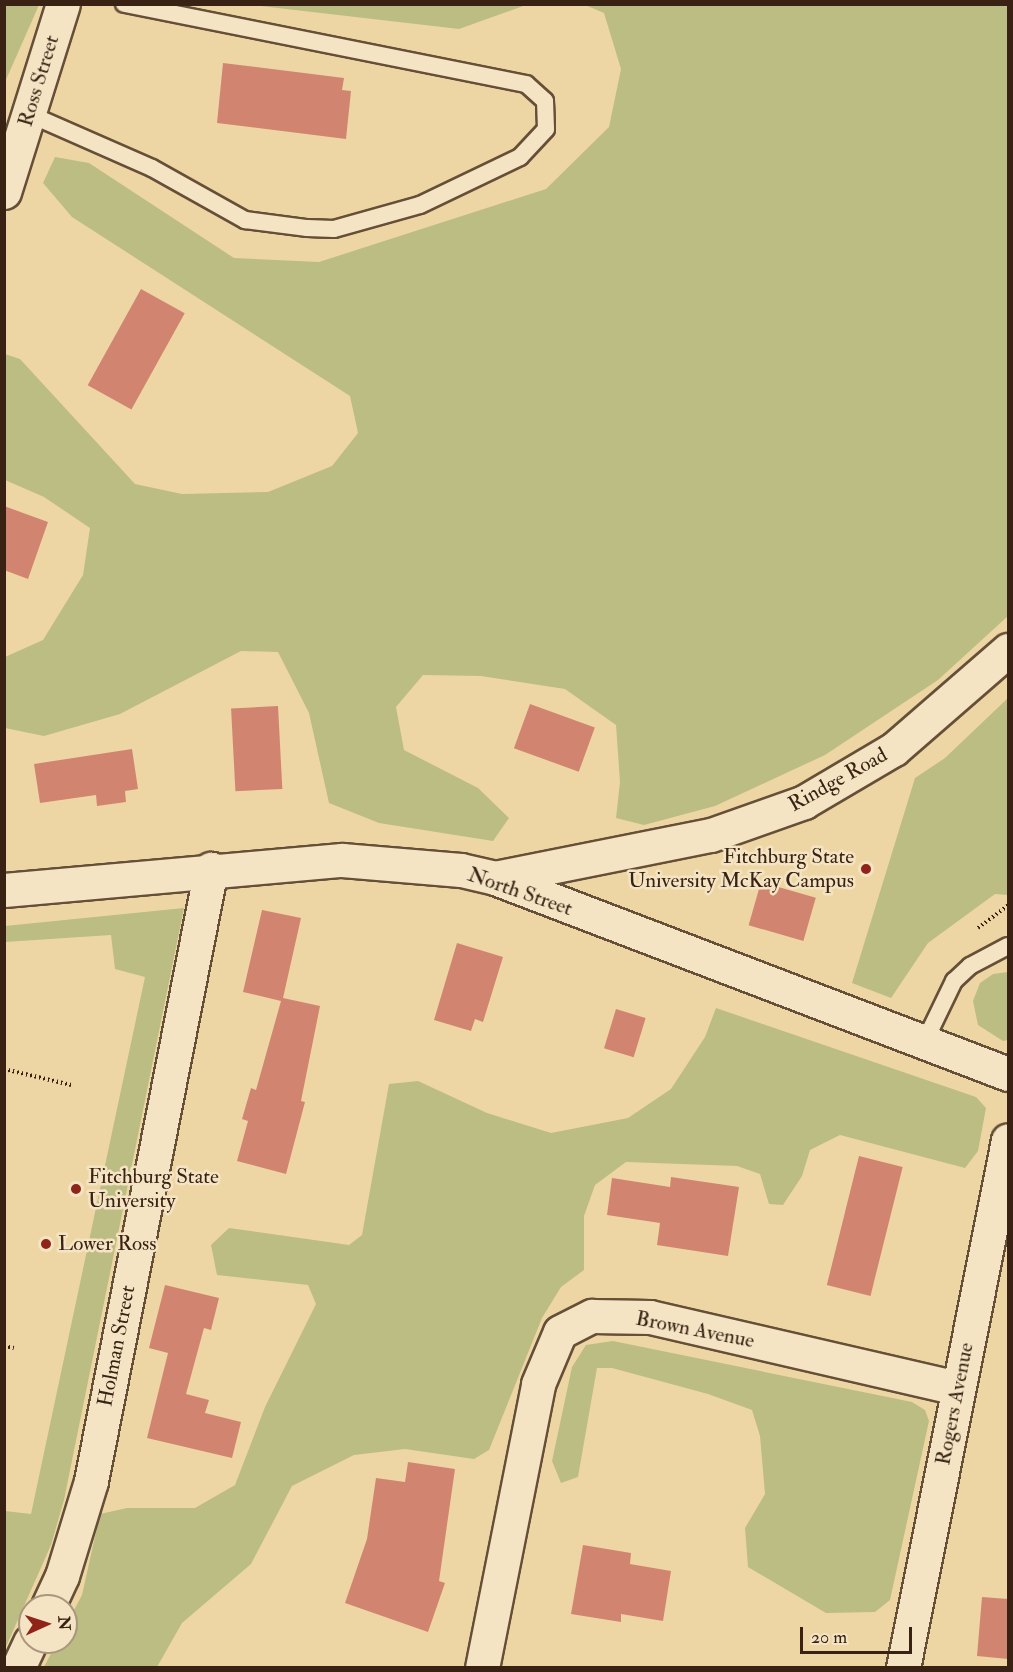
<!DOCTYPE html>
<html>
<head>
<meta charset="utf-8">
<style>
  body { margin:0 }
  #map { position:relative; width:1013px; height:1672px; overflow:hidden; background:#eed6a4; font-family:"IM FELL Double Pica",serif }
  div>[style] { position:absolute }
  .green>* { inset:0; background:#bcbd83 }
  .building>* { inset:0; background:#d18570; transform-origin:0 0 }
  .path>* { height:4px; margin-top:-2px; transform-origin:0; background:repeating-linear-gradient(90deg,#392214 0 1.5px,transparent 0 4.5px) }
  .roads { filter:drop-shadow(2px 0 #664f38) drop-shadow(-2px 0 #664f38) drop-shadow(0 2px #664f38) drop-shadow(0 -2px #664f38) }
  .lane>* { height:16px; margin:-8px; padding:0 8px; transform-origin:8px; border-radius:8px; background:#f4e4c4 }
  .street>* { height:33px; margin:-16.5px; padding:0 16.5px; transform-origin:16.5px; border-radius:16.5px; background:#f4e4c4 }
  .secondary>* { height:33px; margin:-16.5px; padding:0 16.5px; transform-origin:16.5px; border-radius:16.5px; background:#f4e4c4 }
  .dots>* { width:16px; height:16px; translate:-50% -50%; box-sizing:border-box; border:3px solid #f4e4c4; border-radius:50% }
  span { translate:-50% -50%; white-space:nowrap; text-align:center; line-height:1.15; -webkit-text-stroke:5px #f4e4c4; paint-order:stroke }
  .street-label { font-size:21px; color:#392214 }
  .poi-label { font-size:21px; color:#392214 }
  .right { translate:-100% -50%; text-align:right }
  .left { translate:0 -50%; text-align:left }
  .frame { position:absolute; inset:0; border:6px solid #392214; pointer-events:none }
  .north { position:absolute; left:18px; top:1594px; width:60px; height:60px; box-sizing:border-box; background:#f4e4c4; border:2px solid #a9967e; border-radius:50%; rotate:87deg; font-size:16px; font-weight:700; line-height:24px; text-align:center; color:#392214 }
  .north::after { content:''; display:block; margin:auto; width:21px; height:27px; background:#8f2418; clip-path:polygon(50% 0,100% 100%,50% 72%,0 100%) }
  .scale { position:absolute; left:800px; top:1627px; width:112px; height:27px; box-sizing:border-box; border:3px solid #392214; border-top:0; padding-left:8px; font-size:18px; line-height:21px; white-space:nowrap; color:#392214; -webkit-text-stroke:4px #f4e4c4; paint-order:stroke }
</style>
</head>
<body>
<div id="map">
  <div class="green">
    <i style="clip-path:polygon(5px 4px,39px 5px,5px 82px,4px 5px)"></i>
    <i style="clip-path:polygon(251px 5px,526px 4px,526px 5px,459px 29px)"></i>
    <i style="clip-path:polygon(585px 5px,1008px 5px,1008px 616px,938px 680px,825px 755px,715px 806px,644px 825px,616px 818px,620px 782px,616px 725px,565px 689px,481px 676px,423px 675px,396px 707px,404px 750px,478px 788px,509px 818px,493px 841px,379px 823px,329px 803px,309px 713px,278px 652px,241px 651px,120px 714px,44px 736px,5px 728px,5px 657px,43px 640px,83px 575px,90px 528px,44px 497px,5px 480px,5px 354px,20px 359px,135px 484px,182px 494px,268px 492px,332px 466px,358px 433px,350px 396px,72px 217px,43px 183px,55px 157px,89px 163px,234px 258px,319px 262px,546px 189px,609px 127px,621px 69px,604px 13px)"></i>
    <i style="clip-path:polygon(1008px 698px,1008px 895px,995px 894px,928px 943px,891px 998px,852px 983px,915px 778px,945px 758px)"></i>
    <i style="clip-path:polygon(184px 908px,64px 1500px,51px 1545px,5px 1649px,5px 1511px,31px 1514px,145px 977px,115px 969px,111px 935px,5px 942px,5px 926px)"></i>
    <i style="clip-path:polygon(1008px 972px,1008px 1040px,1003px 1041px,978px 1025px,973px 1001px,980px 983px,993px 974px)"></i>
    <i style="clip-path:polygon(716px 1008px,976px 1097px,986px 1108px,978px 1151px,965px 1168px,840px 1135px,810px 1150px,802px 1176px,783px 1205px,769px 1204px,760px 1174px,737px 1166px,626px 1162px,595px 1185px,584px 1216px,584px 1270px,561px 1287px,542px 1318px,489px 1450px,474px 1459px,405px 1449px,354px 1455px,292px 1486px,251px 1564px,182px 1623px,157px 1667px,44px 1667px,57px 1642px,66px 1642px,66px 1625px,82px 1595px,100px 1514px,127px 1508px,195px 1508px,235px 1485px,265px 1407px,316px 1304px,308px 1285px,217px 1275px,211px 1245px,229px 1228px,349px 1245px,362px 1235px,389px 1084px,418px 1081px,487px 1113px,551px 1133px,628px 1118px,671px 1089px,705px 1037px)"></i>
    <i style="clip-path:polygon(613px 1341px,912px 1402px,925px 1410px,929px 1421px,890px 1600px,875px 1612px,826px 1613px,748px 1567px,745px 1528px,765px 1494px,760px 1436px,752px 1410px,708px 1394px,612px 1368px,597px 1368px,578px 1477px,561px 1483px,552px 1461px,572px 1367px,586px 1345px)"></i>
  </div>
  <div class="building">
    <i style="clip-path:polygon(223px 63px,344px 78px,342px 90px,351px 91px,346px 139px,217px 123px)"></i>
    <i style="left:141px;top:289px;width:50px;height:110px;rotate:29deg"></i>
    <i style="clip-path:polygon(4px 506px,48px 522px,28px 579px,4px 570px)"></i>
    <i style="left:530px;top:704px;width:69px;height:47px;rotate:20deg"></i>
    <i style="left:278px;top:706px;width:83px;height:47px;rotate:87deg"></i>
    <i style="clip-path:polygon(132px 749px,138px 789px,125px 791px,126px 802px,97px 806px,96px 795px,40px 803px,34px 764px)"></i>
    <i style="left:761px;top:882px;width:57px;height:45px;rotate:16deg"></i>
    <i style="clip-path:polygon(262px 910px,301px 918px,283px 998px,320px 1006px,301px 1101px,305px 1102px,286px 1174px,237px 1161px,248px 1121px,242px 1119px,251px 1088px,256px 1090px,281px 1001px,243px 992px)"></i>
    <i style="clip-path:polygon(457px 943px,503px 957px,483px 1022px,475px 1019px,471px 1031px,434px 1020px)"></i>
    <i style="left:616px;top:1009px;width:31px;height:41px;rotate:17deg"></i>
    <i style="left:859px;top:1156px;width:45px;height:133px;rotate:14deg"></i>
    <i style="clip-path:polygon(671px 1177px,739px 1187px,728px 1256px,657px 1245px,660px 1223px,607px 1215px,612px 1178px,670px 1187px)"></i>
    <i style="clip-path:polygon(165px 1285px,219px 1298px,211px 1330px,204px 1328px,186px 1394px,209px 1400px,205px 1413px,241px 1422px,232px 1458px,147px 1438px,168px 1353px,149px 1348px)"></i>
    <i style="clip-path:polygon(408px 1462px,455px 1469px,439px 1581px,445px 1583px,428px 1632px,345px 1603px,367px 1539px,376px 1478px,405px 1482px)"></i>
    <i style="clip-path:polygon(583px 1545px,631px 1553px,630px 1564px,671px 1571px,663px 1621px,621px 1614px,621px 1622px,571px 1614px)"></i>
    <i style="clip-path:polygon(982px 1597px,1008px 1599px,1008px 1659px,977px 1656px)"></i>
  </div>
  <div class="path">
    <i style="left:978px;top:928px;width:38px;rotate:-37deg"></i>
    <i style="left:4px;top:1069px;width:69px;rotate:13.4deg"></i>
    <i style="left:4px;top:1346px;width:10px;rotate:11deg"></i>
  </div>
  <div class="roads">
    <div class="lane">
      <i style="left:29px;top:114px;width:134px;rotate:23.7deg"></i>
      <i style="left:152px;top:168px;width:107px;rotate:29.2deg"></i>
      <i style="left:245px;top:220px;width:63px;rotate:7.4deg"></i>
      <i style="left:307px;top:228px;width:27px;rotate:2deg"></i>
      <i style="left:334px;top:229px;width:89px;rotate:-15.6deg"></i>
      <i style="left:420px;top:205px;width:111px;rotate:-25.6deg"></i>
      <i style="left:520px;top:157px;width:38px;rotate:-47deg"></i>
      <i style="left:546px;top:129px;width:28px;rotate:-92deg"></i>
      <i style="left:545px;top:101px;width:25px;rotate:-138deg"></i>
      <i style="left:526px;top:84px;width:410px;rotate:-168.7deg"></i>
      <i style="left:924px;top:1043px;width:69px;rotate:-64.2deg"></i>
      <i style="left:954px;top:981px;width:22px;rotate:-43deg"></i>
      <i style="left:970px;top:966px;width:43px;rotate:-27.8deg"></i>
    </div>
    <div class="street">
      <i style="left:4px;top:192px;width:197px;rotate:-72.6deg"></i>
      <i style="left:495px;top:878px;width:220px;rotate:-11.3deg"></i>
      <i style="left:711px;top:835px;width:99px;rotate:-19.5deg"></i>
      <i style="left:804px;top:802px;width:104px;rotate:-30.5deg"></i>
      <i style="left:894px;top:749px;width:151px;rotate:-41deg"></i>
      <i style="left:48px;top:1606px;width:33px;rotate:-65deg"></i>
      <i style="left:62px;top:1576px;width:99px;rotate:-73deg"></i>
      <i style="left:91px;top:1481px;width:624px;rotate:-78.91deg"></i>
      <i style="left:18px;top:1668px;width:29px;rotate:-65deg"></i>
      <i style="left:482px;top:1668px;width:289px;rotate:-78.8deg"></i>
      <i style="left:538px;top:1384px;width:56px;rotate:-67.1deg"></i>
      <i style="left:560px;top:1332px;width:36px;rotate:-27deg"></i>
      <i style="left:592px;top:1316px;width:58px;rotate:1deg"></i>
      <i style="left:650px;top:1317px;width:316px;rotate:13deg"></i>
      <i style="left:903px;top:1668px;width:538px;rotate:-78.75deg"></i>
    </div>
    <div class="secondary">
      <i style="left:4px;top:890px;width:339px;rotate:-5.1deg"></i>
      <i style="left:342px;top:860px;width:119px;rotate:4.8deg"></i>
      <i style="left:461px;top:870px;width:35px;rotate:13deg"></i>
      <i style="left:495px;top:878px;width:549px;rotate:20.91deg"></i>
    </div>
  </div>
  <div class="dots">
    <i style="left:866px;top:869px;background:#8f2418"></i>
    <i style="left:76px;top:1189px;background:#8f2418"></i>
    <i style="left:46px;top:1244px;background:#8f2418"></i>
  </div>
  <div class="street-label">
    <span style="left:39px;top:81px;rotate:-73deg">Ross Street</span>
    <span style="left:838px;top:780px;rotate:-29deg">Rindge Road</span>
    <span style="left:520px;top:892px;rotate:19deg">North Street</span>
    <span style="left:695px;top:1330px;rotate:11deg">Brown Avenue</span>
    <span style="left:117px;top:1346px;rotate:-79deg">Holman Street</span>
    <span style="left:955px;top:1404px;rotate:-79deg">Rogers Avenue</span>
  </div>
  <div class="poi-label">
    <span class="right" style="left:854px;top:869px">Fitchburg State<br>University McKay Campus</span>
    <span class="left" style="left:88px;top:1189px">Fitchburg State<br>University</span>
    <span class="left" style="left:58px;top:1244px">Lower Ross</span>
  </div>
  <div class="frame"></div>
  <div class="north">N</div>
  <div class="scale">20 m</div>
</div>
</body>
</html>
